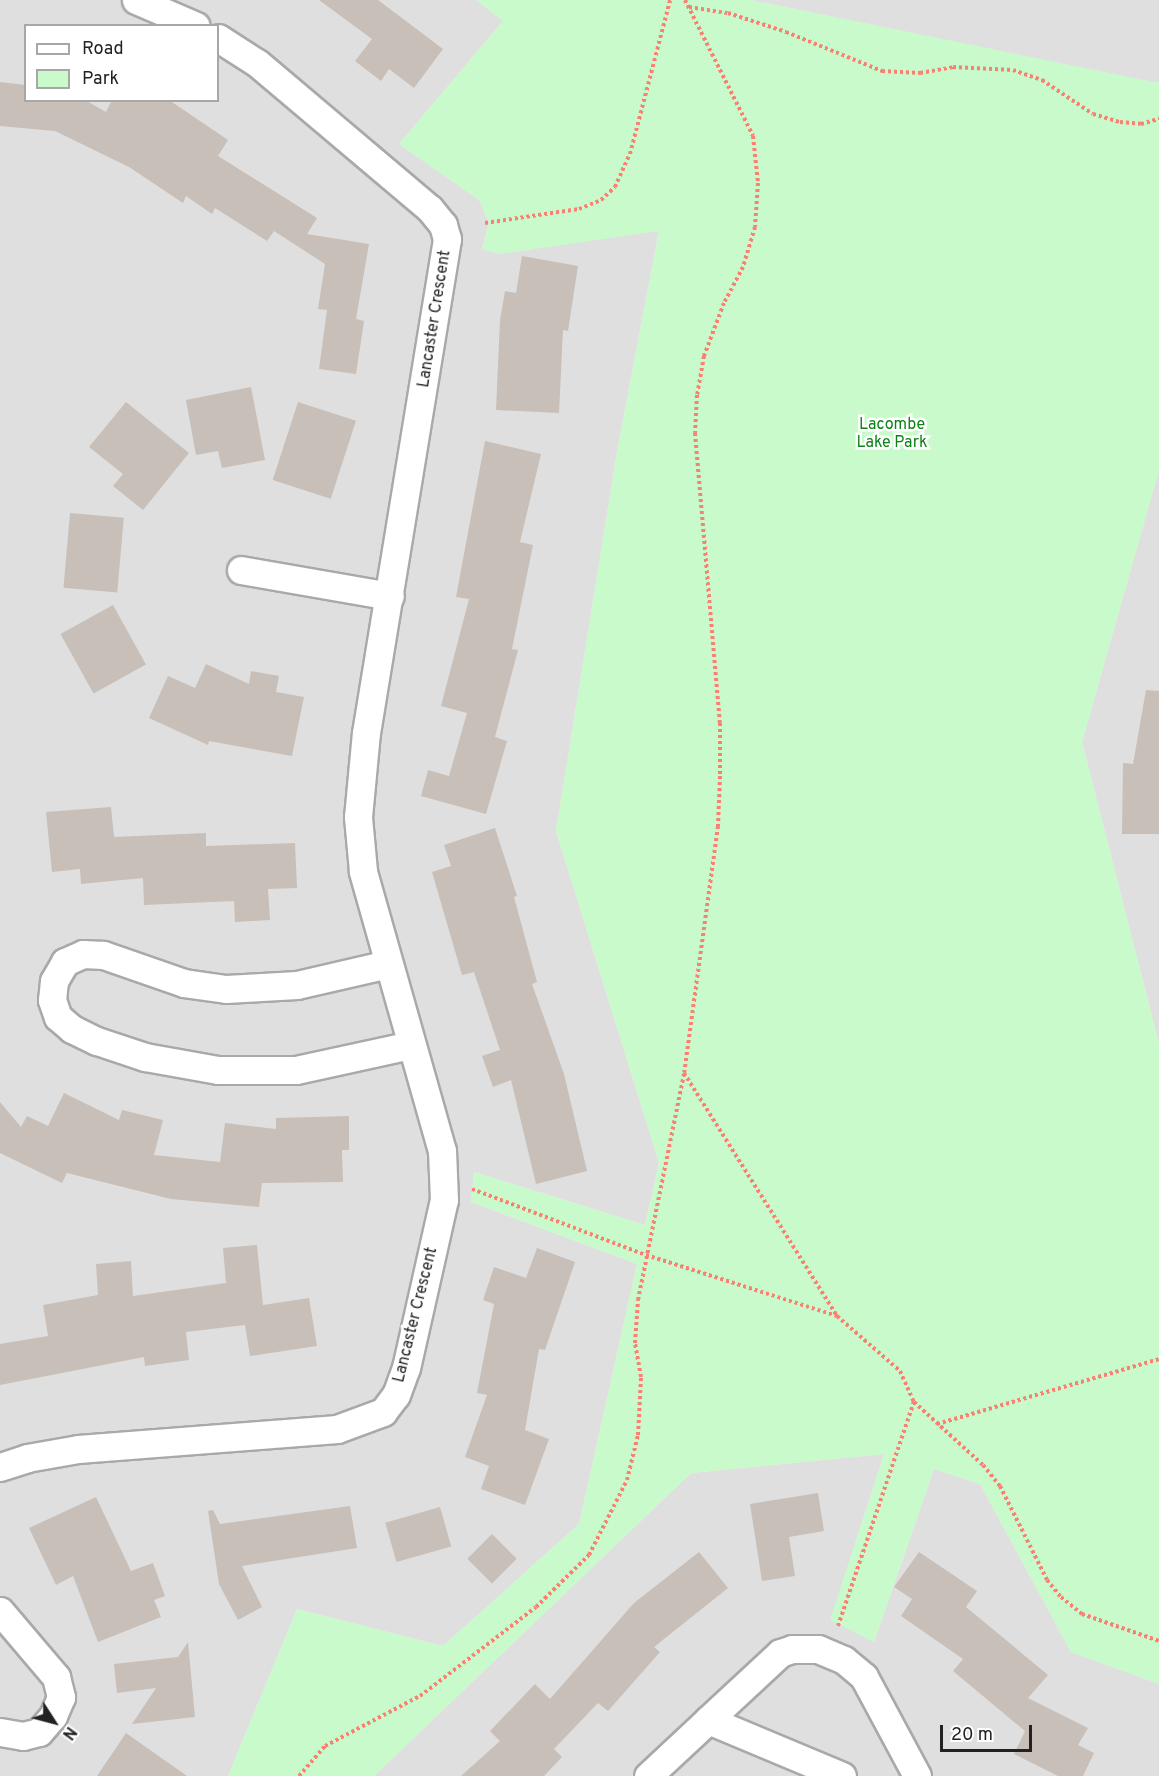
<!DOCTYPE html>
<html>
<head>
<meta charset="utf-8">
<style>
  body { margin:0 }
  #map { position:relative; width:1159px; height:1776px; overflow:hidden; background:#f2efe9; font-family:Overpass,sans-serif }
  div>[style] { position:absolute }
  .residential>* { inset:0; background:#e0dfdf }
  .park>* { inset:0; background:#c8facc }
  .building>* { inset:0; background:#c7bfb8; transform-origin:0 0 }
  .path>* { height:4px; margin-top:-2px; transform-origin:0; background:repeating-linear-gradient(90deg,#fa8072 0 3px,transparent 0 6px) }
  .roads { filter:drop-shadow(2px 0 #a9a9a9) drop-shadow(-2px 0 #a9a9a9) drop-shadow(0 2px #a9a9a9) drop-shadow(0 -2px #a9a9a9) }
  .street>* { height:27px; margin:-13.5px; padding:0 13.5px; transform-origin:13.5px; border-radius:13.5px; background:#fff }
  span { translate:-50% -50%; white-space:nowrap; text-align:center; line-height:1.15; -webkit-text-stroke:5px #fff; paint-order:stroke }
  .street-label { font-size:16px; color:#222 }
  .park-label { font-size:16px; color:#0c8416 }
  .legend { position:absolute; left:24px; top:24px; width:195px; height:78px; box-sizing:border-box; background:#fff; border:2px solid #a7a7a7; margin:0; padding:8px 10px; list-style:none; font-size:18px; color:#222 }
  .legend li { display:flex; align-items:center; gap:12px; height:30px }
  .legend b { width:30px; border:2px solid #a7a7a7 }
  .north { position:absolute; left:24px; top:1692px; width:60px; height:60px; -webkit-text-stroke:4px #fff; paint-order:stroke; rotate:126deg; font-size:16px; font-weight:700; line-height:24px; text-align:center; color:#222 }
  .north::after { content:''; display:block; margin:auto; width:21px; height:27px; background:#222; clip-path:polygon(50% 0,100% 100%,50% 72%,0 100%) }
  .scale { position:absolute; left:940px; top:1725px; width:92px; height:27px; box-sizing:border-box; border:3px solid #222; border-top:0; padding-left:8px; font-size:18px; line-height:21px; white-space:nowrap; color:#222; -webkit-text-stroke:4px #fff; paint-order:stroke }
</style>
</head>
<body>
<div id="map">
  <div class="residential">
    <i style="clip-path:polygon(evenodd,0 0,476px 0,503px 21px,399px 144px,479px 200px,489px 223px,482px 249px,499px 254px,659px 230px,617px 452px,556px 831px,659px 1163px,645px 1225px,474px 1172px,471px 1202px,637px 1264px,579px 1524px,443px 1646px,297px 1609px,228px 1776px,0 1776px,0 0,26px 26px,218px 26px,218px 100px,26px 100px,26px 26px)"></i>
    <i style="clip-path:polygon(751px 0,1159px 0,1159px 83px,1134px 79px)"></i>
    <i style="clip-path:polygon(1159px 470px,1159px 1044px,1082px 742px)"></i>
    <i style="clip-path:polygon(884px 1454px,831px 1619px,874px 1642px,934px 1469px,980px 1484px,1071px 1652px,1159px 1684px,1159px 1776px,374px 1776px,691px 1473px)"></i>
  </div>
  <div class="park">
    <i style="clip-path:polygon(476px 0,751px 0,1159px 83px,1159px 470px,1082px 742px,1159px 1044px,1159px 1684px,1071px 1652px,980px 1484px,934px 1469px,874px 1642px,830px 1620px,884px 1454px,691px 1473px,374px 1776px,228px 1776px,297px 1609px,443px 1646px,579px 1524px,637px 1264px,471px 1202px,474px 1172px,645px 1225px,659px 1163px,556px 831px,617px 452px,659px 231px,499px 254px,482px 249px,489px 223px,479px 200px,399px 144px,503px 21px)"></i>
  </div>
  <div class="building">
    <i style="clip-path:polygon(319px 0,378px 0,443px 49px,414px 88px,389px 69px,381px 81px,355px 61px,372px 39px)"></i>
    <i style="clip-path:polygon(0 82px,26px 85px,26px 100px,85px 100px,106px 112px,112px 100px,169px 100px,228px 140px,218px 156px,317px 218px,307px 234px,369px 244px,356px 319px,364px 321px,356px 374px,319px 369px,327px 310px,318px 309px,325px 264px,274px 231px,267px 241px,215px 208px,212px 214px,186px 196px,183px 203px,129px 167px,55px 131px,0 126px)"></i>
    <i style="clip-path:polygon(522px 256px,578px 266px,568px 331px,563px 330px,559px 413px,496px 410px,500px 320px,505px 291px,516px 293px)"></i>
    <i style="clip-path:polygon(251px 387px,265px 460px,222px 468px,218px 451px,196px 455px,186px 400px)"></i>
    <i style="clip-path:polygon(126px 402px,189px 453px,143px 510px,113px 486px,123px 474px,89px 447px)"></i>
    <i style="left:298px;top:402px;width:61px;height:82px;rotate:18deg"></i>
    <i style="clip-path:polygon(485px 441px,541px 454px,520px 542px,533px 545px,512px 649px,518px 650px,495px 737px,507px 741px,486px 814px,421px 796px,428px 770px,449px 776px,467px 713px,441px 706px,469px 599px,456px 597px)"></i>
    <i style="left:70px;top:513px;width:54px;height:75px;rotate:5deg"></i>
    <i style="left:113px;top:605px;width:68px;height:60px;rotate:61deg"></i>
    <i style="clip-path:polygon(206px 664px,249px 684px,251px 671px,279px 676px,276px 692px,304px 697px,292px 756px,209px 741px,208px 745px,149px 718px,168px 676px,195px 688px)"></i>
    <i style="clip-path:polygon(1146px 690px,1159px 691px,1159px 834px,1122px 834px,1123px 763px,1133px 764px)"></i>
    <i style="clip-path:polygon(111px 807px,114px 837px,206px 833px,206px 846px,295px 843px,297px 888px,268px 889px,270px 920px,235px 922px,234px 901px,144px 905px,143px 878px,81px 884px,80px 869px,52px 872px,46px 812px)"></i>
    <i style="clip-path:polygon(495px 828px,517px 896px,514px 897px,537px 982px,532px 984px,564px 1074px,587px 1171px,536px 1184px,511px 1080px,493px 1087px,482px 1056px,500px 1050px,474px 972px,462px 975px,432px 872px,451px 866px,444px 845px)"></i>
    <i style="clip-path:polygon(64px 1093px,119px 1120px,122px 1110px,163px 1120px,154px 1155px,220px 1162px,225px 1123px,276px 1129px,276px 1118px,349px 1116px,349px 1150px,342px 1150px,343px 1182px,262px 1183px,259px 1207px,171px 1199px,67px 1173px,62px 1183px,0 1153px,0 1102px,21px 1127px,27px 1116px,48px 1126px)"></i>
    <i style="clip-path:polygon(257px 1245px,263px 1305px,309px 1298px,317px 1346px,250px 1356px,245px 1325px,186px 1332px,189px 1360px,145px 1366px,144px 1357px,0 1385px,0 1344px,48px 1336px,43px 1305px,98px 1295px,96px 1264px,131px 1261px,133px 1296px,226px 1283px,223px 1248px)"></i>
    <i style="clip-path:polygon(537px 1248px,575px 1262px,545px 1350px,539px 1349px,525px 1430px,549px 1439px,525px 1505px,481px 1489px,489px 1466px,465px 1457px,487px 1395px,477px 1393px,494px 1304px,483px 1300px,494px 1267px,526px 1278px)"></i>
    <i style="clip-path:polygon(818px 1493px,824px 1531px,789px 1537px,795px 1576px,762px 1581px,750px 1504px)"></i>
    <i style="clip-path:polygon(96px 1497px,131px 1571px,153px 1563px,165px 1596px,154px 1600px,161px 1617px,98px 1642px,73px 1576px,56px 1585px,29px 1528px)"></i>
    <i style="clip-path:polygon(350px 1506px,357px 1548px,242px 1566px,262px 1607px,238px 1620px,219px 1584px,208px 1511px,213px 1510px,220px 1524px)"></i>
    <i style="left:440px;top:1507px;width:41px;height:57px;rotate:74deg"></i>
    <i style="left:492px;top:1534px;width:35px;height:35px;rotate:45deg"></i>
    <i style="clip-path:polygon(699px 1552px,728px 1588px,654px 1647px,660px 1652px,608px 1711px,598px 1703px,554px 1749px,562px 1757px,544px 1776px,461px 1776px,500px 1741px,490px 1731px,535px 1684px,550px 1699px,634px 1603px)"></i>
    <i style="clip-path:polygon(919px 1552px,977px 1591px,966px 1607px,1048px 1675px,1028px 1698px,1088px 1728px,1078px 1745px,1094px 1753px,1083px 1776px,1058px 1776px,1014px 1754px,1025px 1731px,953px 1671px,963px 1659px,901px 1616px,912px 1599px,894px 1587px)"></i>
    <i style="clip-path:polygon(188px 1642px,195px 1717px,132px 1724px,156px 1688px,117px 1693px,114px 1664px,178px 1657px)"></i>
    <i style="clip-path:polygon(126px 1733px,187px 1776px,97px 1776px)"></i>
  </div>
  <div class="path">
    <i style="left:685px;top:0;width:152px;rotate:63.4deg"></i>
    <i style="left:753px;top:136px;width:47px;rotate:83.9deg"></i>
    <i style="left:758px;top:183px;width:44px;rotate:93.9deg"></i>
    <i style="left:755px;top:227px;width:42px;rotate:106.7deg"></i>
    <i style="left:743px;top:267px;width:41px;rotate:117.8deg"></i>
    <i style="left:724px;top:303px;width:57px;rotate:110.7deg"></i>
    <i style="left:704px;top:356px;width:40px;rotate:100deg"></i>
    <i style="left:697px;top:395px;width:38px;rotate:93deg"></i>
    <i style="left:695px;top:433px;width:291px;rotate:85.1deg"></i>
    <i style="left:720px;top:723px;width:53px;rotate:90deg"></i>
    <i style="left:720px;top:776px;width:50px;rotate:92.3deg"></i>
    <i style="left:718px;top:826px;width:249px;rotate:97.8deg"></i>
    <i style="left:684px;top:1073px;width:287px;rotate:57.8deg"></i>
    <i style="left:837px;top:1316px;width:84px;rotate:41.1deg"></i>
    <i style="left:900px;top:1371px;width:34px;rotate:66deg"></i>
    <i style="left:914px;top:1402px;width:93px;rotate:42.4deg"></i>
    <i style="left:983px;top:1465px;width:27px;rotate:51deg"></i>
    <i style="left:1000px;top:1486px;width:105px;rotate:63.4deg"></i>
    <i style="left:1047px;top:1580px;width:22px;rotate:51deg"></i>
    <i style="left:1061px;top:1597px;width:27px;rotate:39deg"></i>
    <i style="left:1082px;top:1614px;width:82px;rotate:19.3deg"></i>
    <i style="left:689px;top:7px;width:39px;rotate:9deg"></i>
    <i style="left:728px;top:13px;width:61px;rotate:18.1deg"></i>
    <i style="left:786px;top:32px;width:104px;rotate:22.1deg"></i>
    <i style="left:882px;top:71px;width:38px;rotate:3deg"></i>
    <i style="left:920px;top:73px;width:34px;rotate:-10deg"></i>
    <i style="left:953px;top:67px;width:60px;rotate:2.9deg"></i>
    <i style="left:1013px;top:70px;width:31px;rotate:19deg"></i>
    <i style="left:1042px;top:80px;width:61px;rotate:33.7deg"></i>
    <i style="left:1093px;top:114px;width:28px;rotate:17deg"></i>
    <i style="left:1120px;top:122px;width:21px;rotate:5deg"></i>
    <i style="left:1141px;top:124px;width:19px;rotate:-16deg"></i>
    <i style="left:485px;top:223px;width:95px;rotate:-8.5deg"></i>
    <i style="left:579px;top:209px;width:24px;rotate:-22deg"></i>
    <i style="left:601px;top:200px;width:19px;rotate:-43deg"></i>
    <i style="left:615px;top:187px;width:36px;rotate:-66deg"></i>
    <i style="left:630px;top:154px;width:159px;rotate:-75.4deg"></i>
    <i style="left:472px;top:1189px;width:186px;rotate:20.8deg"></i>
    <i style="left:646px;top:1255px;width:201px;rotate:17.7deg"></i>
    <i style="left:937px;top:1424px;width:231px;rotate:-16.3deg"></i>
    <i style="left:838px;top:1626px;width:237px;rotate:-71.3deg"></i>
    <i style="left:299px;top:1776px;width:40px;rotate:-49deg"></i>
    <i style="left:325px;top:1746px;width:107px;rotate:-27.8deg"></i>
    <i style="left:420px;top:1696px;width:146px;rotate:-37.5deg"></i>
    <i style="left:536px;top:1607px;width:74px;rotate:-44.5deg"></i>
    <i style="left:589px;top:1555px;width:84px;rotate:-63.1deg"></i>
    <i style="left:627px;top:1480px;width:46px;rotate:-76.3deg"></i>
    <i style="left:638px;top:1435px;width:58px;rotate:-87deg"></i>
    <i style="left:641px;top:1377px;width:35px;rotate:-100deg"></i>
    <i style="left:635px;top:1343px;width:43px;rotate:-86deg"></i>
    <i style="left:638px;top:1300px;width:231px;rotate:-78.5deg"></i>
  </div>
  <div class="roads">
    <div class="street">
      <i style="left:136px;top:0;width:65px;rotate:23.4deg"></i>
      <i style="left:241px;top:570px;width:151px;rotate:9.9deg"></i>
      <i style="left:388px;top:964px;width:93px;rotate:167deg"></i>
      <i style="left:297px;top:985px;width:71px;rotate:176.8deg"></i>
      <i style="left:226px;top:989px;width:42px;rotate:-171.9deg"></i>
      <i style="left:184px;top:983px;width:86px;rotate:-160.9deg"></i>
      <i style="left:103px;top:955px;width:20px;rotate:-177deg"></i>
      <i style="left:83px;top:954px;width:20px;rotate:156deg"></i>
      <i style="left:65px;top:962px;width:22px;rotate:120deg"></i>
      <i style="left:54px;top:981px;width:19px;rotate:96deg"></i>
      <i style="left:52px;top:1000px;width:18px;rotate:71deg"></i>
      <i style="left:58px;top:1017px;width:18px;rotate:41deg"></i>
      <i style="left:72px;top:1029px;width:28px;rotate:26deg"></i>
      <i style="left:97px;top:1041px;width:51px;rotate:18.4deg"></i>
      <i style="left:145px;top:1057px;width:74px;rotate:10.1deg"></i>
      <i style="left:218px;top:1070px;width:78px"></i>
      <i style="left:296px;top:1070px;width:118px;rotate:-12.3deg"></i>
      <i style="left:0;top:1467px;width:28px;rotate:-18deg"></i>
      <i style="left:27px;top:1458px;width:52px;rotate:-10deg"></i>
      <i style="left:78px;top:1449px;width:260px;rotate:-4.4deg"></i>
      <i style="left:337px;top:1429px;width:49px;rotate:-20.3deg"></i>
      <i style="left:383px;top:1412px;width:21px;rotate:-53deg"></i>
      <i style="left:396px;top:1395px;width:29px;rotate:-70deg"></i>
      <i style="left:406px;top:1368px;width:172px;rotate:-77.3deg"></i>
      <i style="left:444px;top:1200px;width:49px;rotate:-92.3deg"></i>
      <i style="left:442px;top:1151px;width:291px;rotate:-105.8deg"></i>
      <i style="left:363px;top:871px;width:54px;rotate:-95.3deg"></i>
      <i style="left:358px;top:817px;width:84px;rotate:-84.6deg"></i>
      <i style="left:366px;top:733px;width:501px;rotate:-80.69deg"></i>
      <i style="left:447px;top:239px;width:15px;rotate:-106deg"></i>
      <i style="left:443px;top:225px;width:21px;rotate:-129deg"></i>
      <i style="left:430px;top:209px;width:226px;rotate:-139.8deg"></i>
      <i style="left:257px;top:63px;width:46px;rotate:-147.3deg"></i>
      <i style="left:0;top:1611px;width:87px;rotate:49.7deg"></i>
      <i style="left:56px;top:1677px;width:21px;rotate:76deg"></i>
      <i style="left:61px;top:1697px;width:21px;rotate:113deg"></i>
      <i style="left:53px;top:1716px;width:21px;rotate:131deg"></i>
      <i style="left:39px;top:1732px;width:16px;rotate:166deg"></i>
      <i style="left:23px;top:1736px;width:23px;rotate:-170deg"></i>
      <i style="left:648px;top:1776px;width:82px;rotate:-43deg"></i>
      <i style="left:842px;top:1776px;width:145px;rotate:-157.3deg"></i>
      <i style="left:708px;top:1720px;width:98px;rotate:-42.9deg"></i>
      <i style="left:780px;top:1653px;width:13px;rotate:-18deg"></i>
      <i style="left:792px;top:1649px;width:26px"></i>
      <i style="left:818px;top:1649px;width:28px;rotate:23deg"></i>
      <i style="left:844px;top:1660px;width:26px;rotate:40deg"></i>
      <i style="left:864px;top:1677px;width:112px;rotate:61.8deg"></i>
    </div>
  </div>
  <div class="street-label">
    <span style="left:435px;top:319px;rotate:-81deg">Lancaster Crescent</span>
    <span style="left:416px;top:1315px;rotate:-76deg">Lancaster Crescent</span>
  </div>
  <div class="park-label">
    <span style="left:892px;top:434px">Lacombe<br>Lake Park</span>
  </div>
  <ul class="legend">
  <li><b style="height:8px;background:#fff"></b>Road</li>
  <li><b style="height:16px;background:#c8facc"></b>Park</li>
  </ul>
  <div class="north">N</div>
  <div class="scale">20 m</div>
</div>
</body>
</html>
